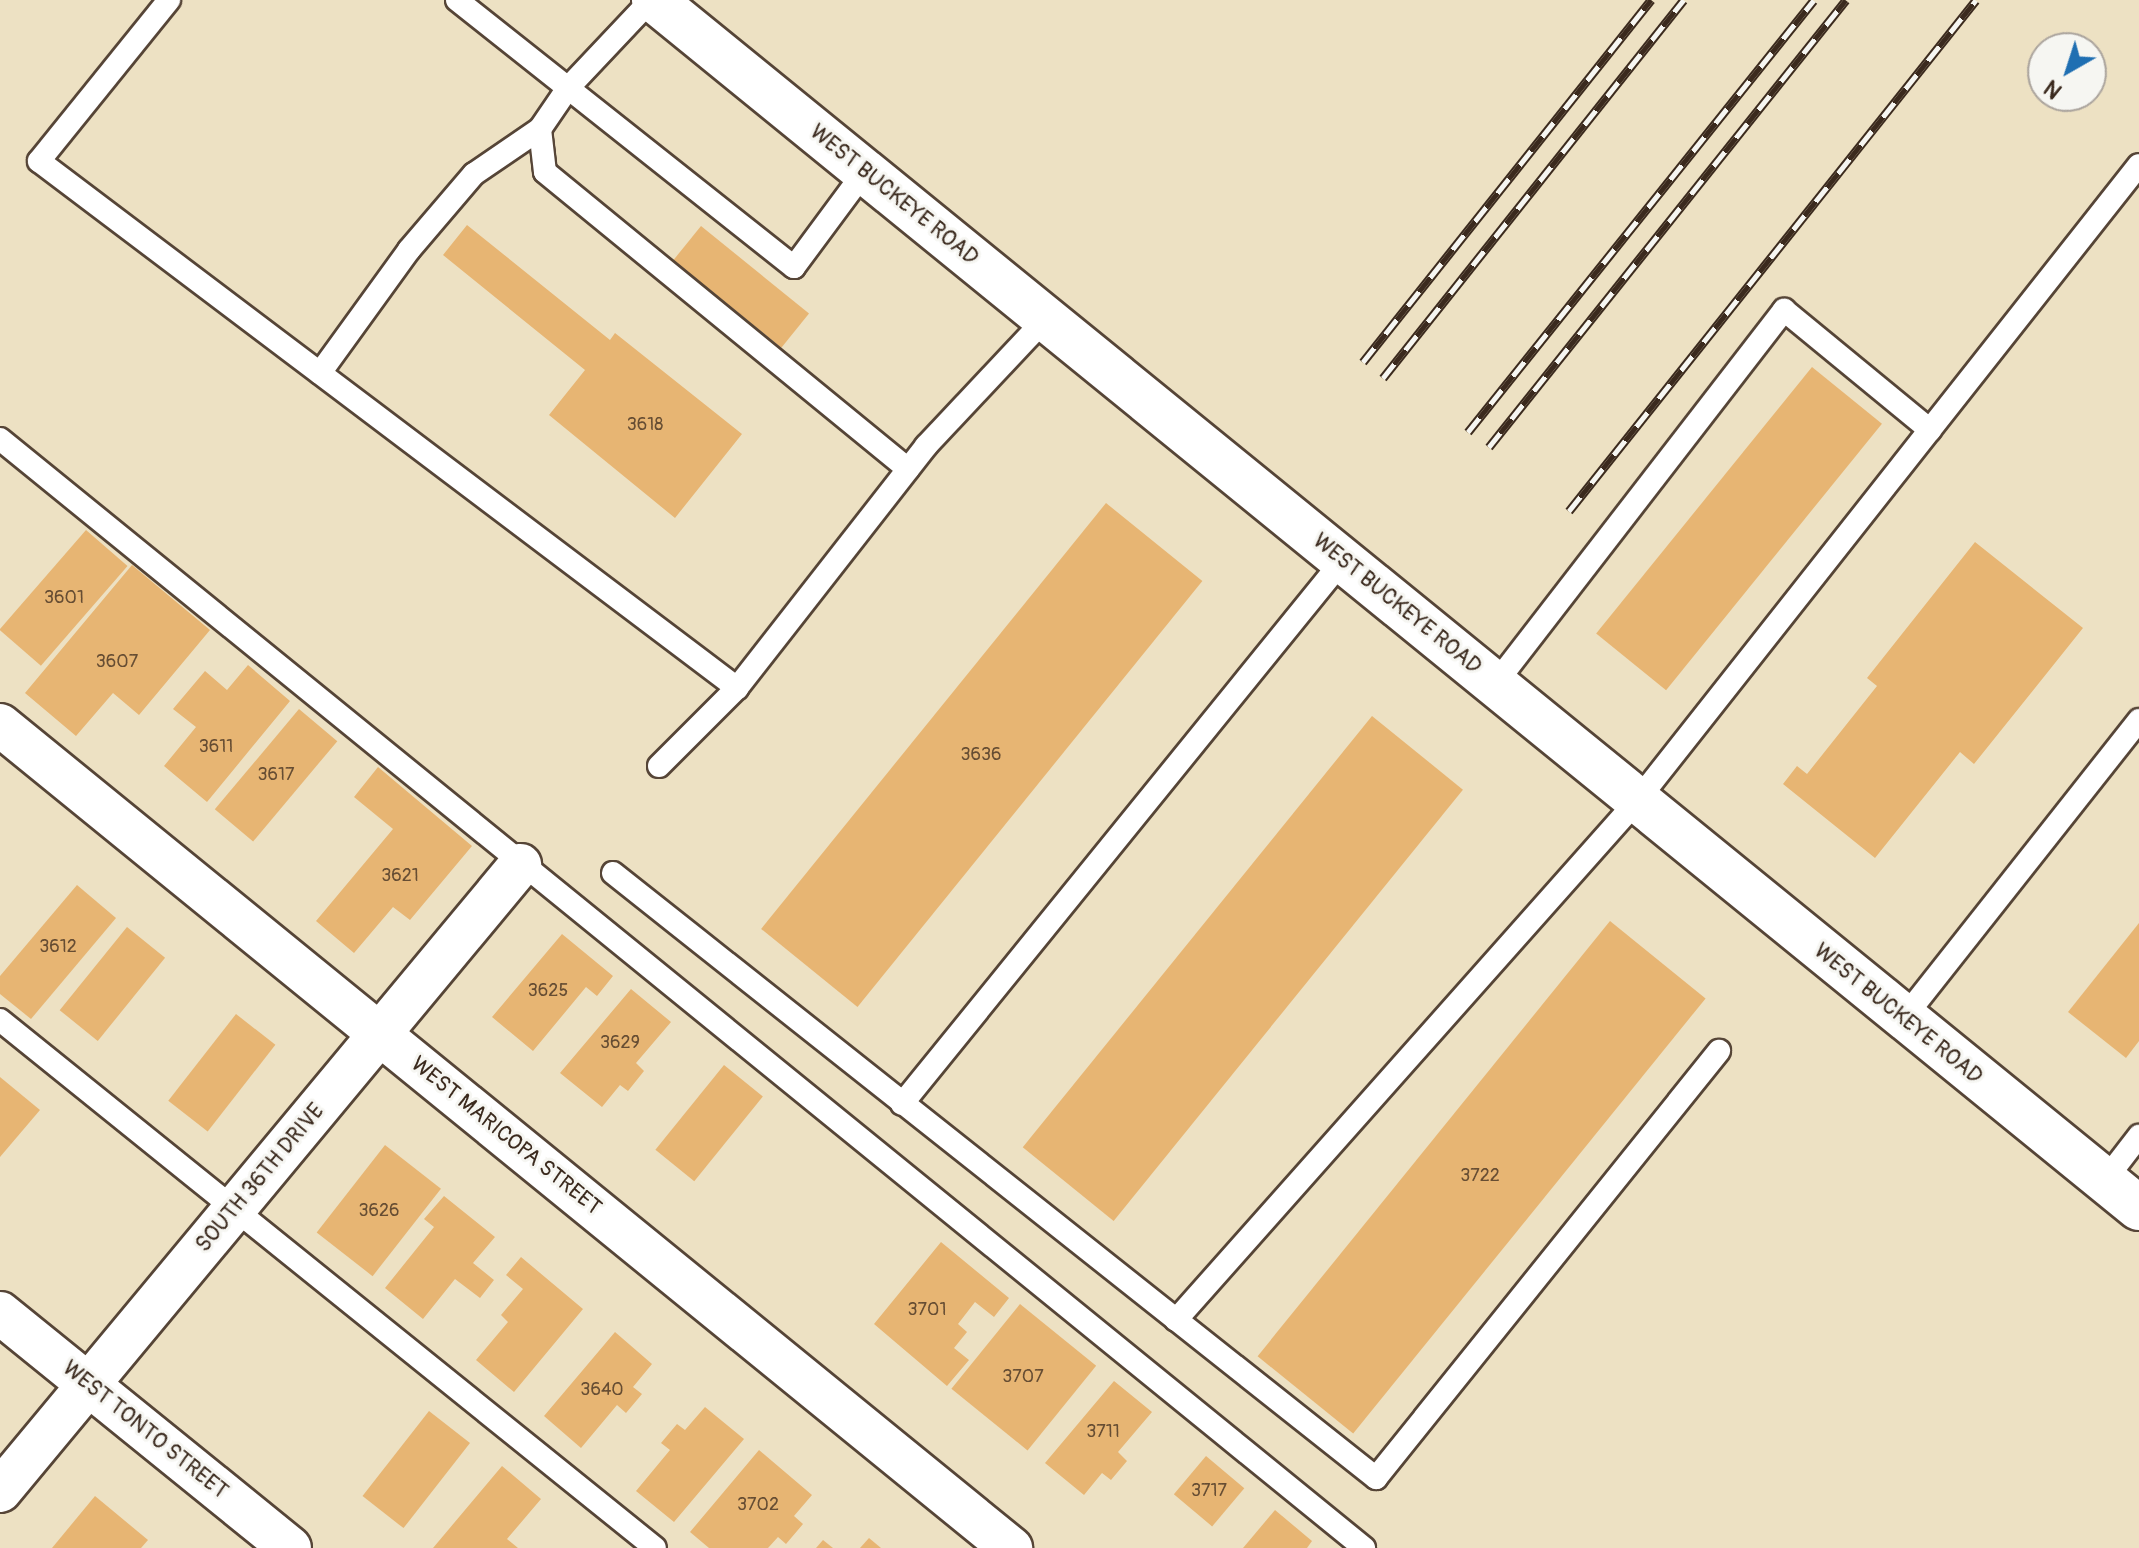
<!DOCTYPE html>
<html>
<head>
<meta charset="utf-8">
<style>
  body { margin:0 }
  #map { position:relative; width:2139px; height:1548px; overflow:hidden; background:#ede1c3; font-family:Pangolin,sans-serif }
  div>[style] { position:absolute }
  .building>* { inset:0; background:#e7b573; transform-origin:0 0 }
  .roads { filter:drop-shadow(2px 0 #564537) drop-shadow(-2px 0 #564537) drop-shadow(0 2px #564537) drop-shadow(0 -2px #564537) }
  .service>* { height:22px; margin:-11px; padding:0 11px; transform-origin:11px; border-radius:11px; background:#fff }
  .minor>* { height:42px; margin:-21px; padding:0 21px; transform-origin:21px; border-radius:21px; background:#fff }
  .secondary>* { height:44px; margin:-22px; padding:0 22px; transform-origin:22px; border-radius:22px; background:#fff }
  .rail>* { height:9px; margin-top:-4.5px; transform-origin:0; background:repeating-linear-gradient(90deg,#f6f6f2 0 18px,#3b2a1e 0 36px); box-sizing:border-box; border-block:2px solid #3b2a1e }
  span { translate:-50% -50%; white-space:nowrap; text-align:center; line-height:1.15; -webkit-text-stroke:6px #f6f6f2; paint-order:stroke }
  .number-label { font-size:18px; color:#664d33 }
  .number-label span { -webkit-text-stroke-width:0 }
  .street-label { font-size:22px; color:#3b2a1e }
  .north { position:absolute; left:2027px; top:32px; width:80px; height:80px; box-sizing:border-box; background:#f6f6f2; border:2px solid #aba49d; border-radius:50%; rotate:219deg; font-size:22px; font-weight:700; line-height:32px; text-align:center; color:#3b2a1e }
  .north::after { content:''; display:block; margin:auto; width:28px; height:36px; background:#1f6fb2; clip-path:polygon(50% 0,100% 100%,50% 72%,0 100%) }
</style>
</head>
<body>
<div id="map">
  <div class="building">
    <i style="clip-path:polygon(467px 225px,610px 340px,615px 333px,742px 434px,675px 518px,549px 415px,585px 370px,443px 255px)"></i>
    <i style="left:701px;top:226px;width:139px;height:44px;rotate:39deg"></i>
    <i style="left:1812px;top:367px;width:90px;height:343px;rotate:39deg"></i>
    <i style="left:1106px;top:503px;width:124px;height:548px;rotate:39deg"></i>
    <i style="left:86px;top:530px;width:55px;height:132px;rotate:41deg"></i>
    <i style="clip-path:polygon(1975px 542px,2083px 628px,1974px 764px,1960px 752px,1875px 858px,1783px 784px,1797px 766px,1807px 774px,1877px 686px,1867px 678px)"></i>
    <i style="clip-path:polygon(132px 565px,210px 630px,139px 715px,113px 693px,76px 736px,25px 693px)"></i>
    <i style="clip-path:polygon(248px 665px,290px 701px,207px 802px,164px 766px,196px 727px,173px 709px,205px 671px,227px 690px)"></i>
    <i style="left:299px;top:709px;width:50px;height:131px;rotate:40deg"></i>
    <i style="left:1372px;top:716px;width:117px;height:555px;rotate:39deg"></i>
    <i style="clip-path:polygon(378px 767px,472px 846px,410px 920px,393px 907px,354px 953px,316px 921px,393px 829px,354px 797px)"></i>
    <i style="clip-path:polygon(77px 885px,116px 918px,31px 1019px,0 994px,0 976px)"></i>
    <i style="left:1610px;top:921px;width:123px;height:560px;rotate:39deg"></i>
    <i style="clip-path:polygon(2139px 923px,2139px 1041px,2126px 1058px,2068px 1012px)"></i>
    <i style="left:127px;top:927px;width:49px;height:107px;rotate:39deg"></i>
    <i style="clip-path:polygon(562px 934px,613px 976px,597px 996px,586px 987px,533px 1051px,492px 1017px)"></i>
    <i style="clip-path:polygon(631px 989px,671px 1022px,636px 1063px,644px 1071px,628px 1091px,620px 1085px,602px 1107px,560px 1073px)"></i>
    <i style="left:236px;top:1014px;width:50px;height:110px;rotate:38deg"></i>
    <i style="left:724px;top:1065px;width:50px;height:109px;rotate:39deg"></i>
    <i style="clip-path:polygon(0 1077px,40px 1110px,0 1157px)"></i>
    <i style="left:385px;top:1145px;width:71px;height:111px;rotate:38deg"></i>
    <i style="clip-path:polygon(444px 1196px,495px 1237px,473px 1263px,494px 1280px,480px 1298px,455px 1279px,423px 1319px,385px 1288px,434px 1227px,424px 1219px)"></i>
    <i style="clip-path:polygon(941px 1242px,1009px 1298px,994px 1317px,975px 1302px,958px 1324px,967px 1332px,954px 1348px,969px 1360px,947px 1386px,874px 1324px)"></i>
    <i style="clip-path:polygon(521px 1257px,583px 1309px,514px 1392px,476px 1360px,508px 1322px,501px 1315px,523px 1289px,506px 1275px)"></i>
    <i style="left:1020px;top:1304px;width:98px;height:109px;rotate:39deg"></i>
    <i style="clip-path:polygon(615px 1332px,652px 1364px,633px 1387px,642px 1394px,626px 1413px,617px 1405px,581px 1448px,544px 1416px)"></i>
    <i style="clip-path:polygon(1114px 1381px,1152px 1412px,1118px 1452px,1127px 1461px,1111px 1480px,1102px 1473px,1084px 1495px,1045px 1463px)"></i>
    <i style="clip-path:polygon(705px 1407px,744px 1439px,674px 1522px,636px 1491px,670px 1450px,661px 1443px,677px 1424px,685px 1430px)"></i>
    <i style="left:429px;top:1411px;width:52px;height:108px;rotate:38deg"></i>
    <i style="clip-path:polygon(759px 1450px,812px 1495px,794px 1516px,803px 1524px,786px 1544px,778px 1537px,768px 1548px,709px 1548px,690px 1532px)"></i>
    <i style="left:1206px;top:1456px;width:50px;height:50px;rotate:40deg"></i>
    <i style="clip-path:polygon(502px 1466px,541px 1499px,507px 1539px,518px 1548px,433px 1548px)"></i>
    <i style="clip-path:polygon(95px 1496px,148px 1540px,141px 1548px,52px 1548px)"></i>
    <i style="clip-path:polygon(1275px 1510px,1312px 1541px,1307px 1548px,1243px 1548px)"></i>
    <i style="clip-path:polygon(869px 1538px,881px 1548px,860px 1548px)"></i>
    <i style="clip-path:polygon(823px 1540px,833px 1548px,816px 1548px)"></i>
  </div>
  <div class="roads">
    <div class="service">
      <i style="left:169px;top:0;width:207px;rotate:128.9deg"></i>
      <i style="left:39px;top:161px;width:875px;rotate:37.05deg"></i>
      <i style="left:737px;top:688px;width:307px;rotate:-52deg"></i>
      <i style="left:926px;top:446px;width:175px;rotate:-46.8deg"></i>
      <i style="left:457px;top:0;width:430px;rotate:38.4deg"></i>
      <i style="left:794px;top:267px;width:119px;rotate:-53.5deg"></i>
      <i style="left:651px;top:0;width:121px;rotate:133.3deg"></i>
      <i style="left:568px;top:88px;width:50px;rotate:124.3deg"></i>
      <i style="left:540px;top:129px;width:43px;rotate:83.4deg"></i>
      <i style="left:545px;top:172px;width:469px;rotate:39.3deg"></i>
      <i style="left:320px;top:373px;width:152px;rotate:-54.1deg"></i>
      <i style="left:409px;top:250px;width:100px;rotate:-49.5deg"></i>
      <i style="left:474px;top:174px;width:80px;rotate:-34.3deg"></i>
      <i style="left:0;top:439px;width:1758px;rotate:39.11deg"></i>
      <i style="left:1495px;top:684px;width:473px;rotate:-52.3deg"></i>
      <i style="left:1784px;top:310px;width:189px;rotate:39.4deg"></i>
      <i style="left:659px;top:766px;width:110px;rotate:-45deg"></i>
      <i style="left:613px;top:873px;width:974px;rotate:38.41deg"></i>
      <i style="left:1376px;top:1478px;width:548px;rotate:-51.23deg"></i>
      <i style="left:1903px;top:1019px;width:381px;rotate:-51.7deg"></i>
      <i style="left:0;top:1020px;width:841px;rotate:38.87deg"></i>
      <i style="left:902px;top:1104px;width:700px;rotate:-50.97deg"></i>
      <i style="left:2105px;top:1180px;width:56px;rotate:-52.3deg"></i>
      <i style="left:1176px;top:1320px;width:694px;rotate:-48.39deg"></i>
      <i style="left:1637px;top:801px;width:810px;rotate:-51.72deg"></i>
    </div>
    <div class="minor">
      <i style="left:0;top:725px;width:1304px;rotate:39.15deg"></i>
      <i style="left:0;top:1313px;width:373px;rotate:39deg"></i>
      <i style="left:0;top:1491px;width:814px;rotate:-50.28deg"></i>
    </div>
    <div class="secondary">
      <i style="left:654px;top:0;width:1914px;rotate:39.13deg"></i>
    </div>
  </div>
  <div class="rail">
    <i style="left:1363px;top:362px;width:463px;rotate:-51.5deg"></i>
    <i style="left:1383px;top:378px;width:483px;rotate:-51.5deg"></i>
    <i style="left:1468px;top:432px;width:553px;rotate:-51.31deg"></i>
    <i style="left:1489px;top:447px;width:572px;rotate:-51.39deg"></i>
    <i style="left:1569px;top:511px;width:653px;rotate:-51.46deg"></i>
  </div>
  <div class="number-label">
    <span style="left:645px;top:425px">3618</span>
    <span style="left:64px;top:598px">3601</span>
    <span style="left:117px;top:662px">3607</span>
    <span style="left:216px;top:747px">3611</span>
    <span style="left:981px;top:755px">3636</span>
    <span style="left:276px;top:775px">3617</span>
    <span style="left:400px;top:876px">3621</span>
    <span style="left:58px;top:947px">3612</span>
    <span style="left:548px;top:991px">3625</span>
    <span style="left:620px;top:1043px">3629</span>
    <span style="left:1480px;top:1176px">3722</span>
    <span style="left:379px;top:1211px">3626</span>
    <span style="left:927px;top:1310px">3701</span>
    <span style="left:1023px;top:1377px">3707</span>
    <span style="left:602px;top:1390px">3640</span>
    <span style="left:1103px;top:1432px">3711</span>
    <span style="left:1209px;top:1491px">3717</span>
    <span style="left:758px;top:1505px">3702</span>
  </div>
  <div class="street-label">
    <span style="left:894px;top:195px;rotate:39deg">WEST BUCKEYE ROAD</span>
    <span style="left:1397px;top:604px;rotate:39deg">WEST BUCKEYE ROAD</span>
    <span style="left:1898px;top:1014px;rotate:39deg">WEST BUCKEYE ROAD</span>
    <span style="left:506px;top:1136px;rotate:39deg">WEST MARICOPA STREET</span>
    <span style="left:260px;top:1178px;rotate:-50deg">SOUTH 36TH DRIVE</span>
    <span style="left:145px;top:1430px;rotate:39deg">WEST TONTO STREET</span>
  </div>
  <div class="north">N</div>
</div>
</body>
</html>
